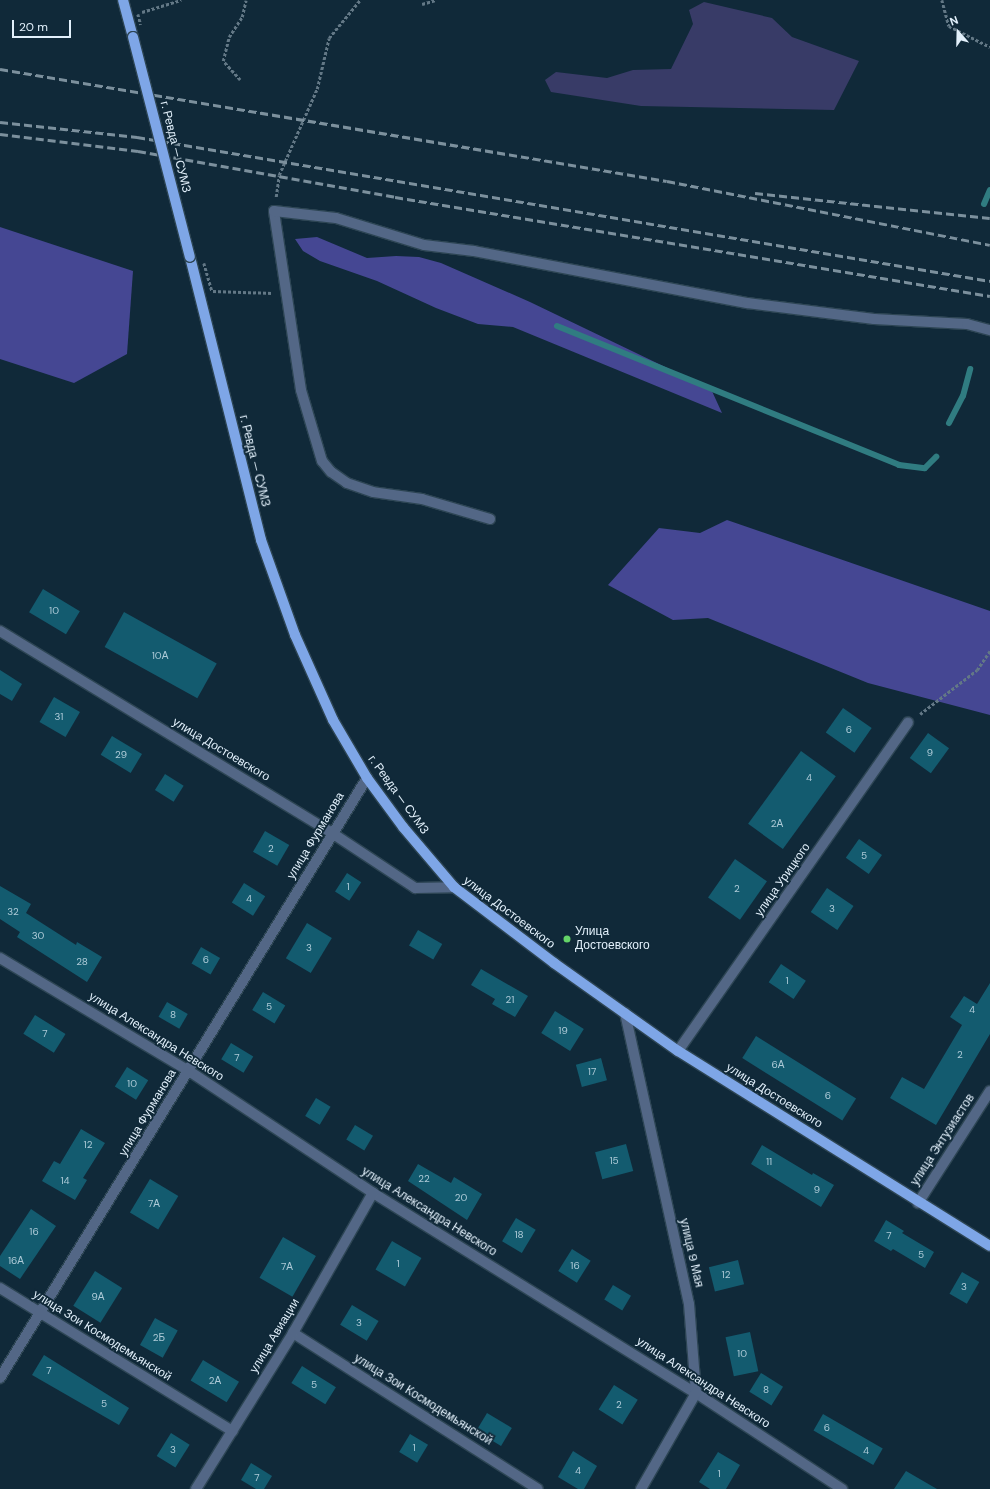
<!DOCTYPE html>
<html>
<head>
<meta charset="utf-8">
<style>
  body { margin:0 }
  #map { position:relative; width:990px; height:1489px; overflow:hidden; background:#102939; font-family:"DM Sans",sans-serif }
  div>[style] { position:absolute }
  .green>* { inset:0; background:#383b67 }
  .forest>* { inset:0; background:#454793 }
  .stream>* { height:6px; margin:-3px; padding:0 3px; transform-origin:3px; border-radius:3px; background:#307c81 }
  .building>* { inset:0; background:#135b6f; transform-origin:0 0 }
  .path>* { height:2.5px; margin-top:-1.25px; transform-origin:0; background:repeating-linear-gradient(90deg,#637886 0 3px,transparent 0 5px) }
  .roads { filter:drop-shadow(1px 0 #2d4554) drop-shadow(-1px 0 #2d4554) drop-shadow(0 1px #2d4554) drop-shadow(0 -1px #2d4554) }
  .minor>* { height:10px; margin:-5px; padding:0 5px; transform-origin:5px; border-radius:5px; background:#536786 }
  .major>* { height:10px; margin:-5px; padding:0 5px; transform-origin:5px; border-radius:5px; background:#7ea6e7 }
  .rail>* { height:3px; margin-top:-1.5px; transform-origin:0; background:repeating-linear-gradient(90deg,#7c909d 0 8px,transparent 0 12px) }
  .path-bridge>* { height:2.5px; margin-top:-1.25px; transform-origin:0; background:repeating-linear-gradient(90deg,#637886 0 3px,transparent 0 5px) }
  .bridges { filter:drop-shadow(1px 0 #2d4554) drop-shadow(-1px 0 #2d4554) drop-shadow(0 1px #2d4554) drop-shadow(0 -1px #2d4554) }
  .major-bridge>* { height:10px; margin:-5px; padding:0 5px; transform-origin:5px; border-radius:5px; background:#7ea6e7 }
  .dots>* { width:11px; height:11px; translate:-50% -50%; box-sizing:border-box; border:2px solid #102939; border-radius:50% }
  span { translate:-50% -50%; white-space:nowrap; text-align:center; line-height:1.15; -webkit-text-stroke:3.5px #102939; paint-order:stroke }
  .number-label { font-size:10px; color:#aecbd8 }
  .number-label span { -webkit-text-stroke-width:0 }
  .street-label { font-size:12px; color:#e2f0fb }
  .poi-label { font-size:12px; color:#e2f0fb }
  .left { translate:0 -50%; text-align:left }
  .north { position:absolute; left:938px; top:12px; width:40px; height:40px; -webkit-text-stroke:3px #102939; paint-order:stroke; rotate:340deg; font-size:11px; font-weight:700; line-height:16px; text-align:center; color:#e2f0fb }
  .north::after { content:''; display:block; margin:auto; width:14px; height:18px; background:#e2f0fb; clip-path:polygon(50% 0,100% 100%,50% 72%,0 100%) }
  .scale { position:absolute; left:12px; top:20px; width:59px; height:18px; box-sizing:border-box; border:2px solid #e2f0fb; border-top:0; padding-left:5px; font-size:12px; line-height:14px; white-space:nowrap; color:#e2f0fb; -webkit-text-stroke:3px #102939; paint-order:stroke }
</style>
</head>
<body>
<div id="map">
  <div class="green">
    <i style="clip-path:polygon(704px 2px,772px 18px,792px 37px,859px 61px,834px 110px,641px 106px,551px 92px,545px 80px,556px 72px,607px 78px,633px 70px,671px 69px,693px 24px,689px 10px)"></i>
  </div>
  <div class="forest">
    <i style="clip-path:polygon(0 227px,133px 271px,127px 354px,74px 383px,0 359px)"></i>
    <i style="clip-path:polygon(317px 237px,367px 258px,396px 256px,419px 257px,441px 263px,530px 302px,711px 389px,722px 413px,513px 327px,478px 324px,436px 308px,377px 281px,320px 261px,303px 251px,295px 239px)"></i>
    <i style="clip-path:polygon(727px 520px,990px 611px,990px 715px,868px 683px,708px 618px,673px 620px,608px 585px,659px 528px,700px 533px)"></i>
  </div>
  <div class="stream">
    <i style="left:984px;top:204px;width:15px;rotate:-67deg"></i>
    <i style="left:557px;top:326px;width:369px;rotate:22.1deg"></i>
    <i style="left:899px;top:465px;width:26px;rotate:7deg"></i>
    <i style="left:925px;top:468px;width:16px;rotate:-45deg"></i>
    <i style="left:949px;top:423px;width:30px;rotate:-63deg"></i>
    <i style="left:963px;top:396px;width:28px;rotate:-75deg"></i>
  </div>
  <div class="building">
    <i style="left:43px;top:589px;width:43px;height:27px;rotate:31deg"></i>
    <i style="left:124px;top:612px;width:106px;height:40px;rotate:29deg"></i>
    <i style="clip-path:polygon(0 670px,22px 684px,12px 701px,0 694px)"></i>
    <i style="left:54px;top:697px;width:30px;height:29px;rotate:30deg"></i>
    <i style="left:843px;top:708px;width:35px;height:30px;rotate:35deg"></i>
    <i style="left:928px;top:733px;width:26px;height:31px;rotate:36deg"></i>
    <i style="left:112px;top:736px;width:35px;height:22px;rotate:31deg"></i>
    <i style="left:801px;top:751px;width:43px;height:90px;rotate:36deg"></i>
    <i style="left:165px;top:774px;width:22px;height:19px;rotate:32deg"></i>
    <i style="left:265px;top:831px;width:28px;height:24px;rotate:30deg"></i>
    <i style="left:859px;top:839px;width:28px;height:23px;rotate:35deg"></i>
    <i style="left:735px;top:859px;width:39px;height:47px;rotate:35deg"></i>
    <i style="left:347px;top:873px;width:17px;height:22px;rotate:33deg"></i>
    <i style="left:244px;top:883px;width:25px;height:23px;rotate:32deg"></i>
    <i style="clip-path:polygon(0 886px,31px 904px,26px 913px,76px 945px,77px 942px,102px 957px,87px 982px,17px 937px,20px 932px,0 919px)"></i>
    <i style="left:827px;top:888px;width:32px;height:29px;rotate:34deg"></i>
    <i style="left:307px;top:923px;width:29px;height:41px;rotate:31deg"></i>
    <i style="left:418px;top:930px;width:28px;height:18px;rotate:30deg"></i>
    <i style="left:201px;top:947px;width:22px;height:19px;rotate:30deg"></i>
    <i style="left:781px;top:964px;width:30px;height:22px;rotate:34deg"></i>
    <i style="clip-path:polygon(481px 969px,528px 996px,515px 1017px,492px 1004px,495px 999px,471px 985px)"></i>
    <i style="clip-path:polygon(990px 983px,990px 1034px,936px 1125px,890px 1098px,902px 1077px,924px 1089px,962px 1025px,950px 1017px,964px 996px,977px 1004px)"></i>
    <i style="left:263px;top:992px;width:26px;height:21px;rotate:31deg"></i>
    <i style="left:167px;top:1002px;width:24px;height:17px;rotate:30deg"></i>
    <i style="left:555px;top:1011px;width:34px;height:26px;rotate:32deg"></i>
    <i style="left:35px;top:1015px;width:36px;height:22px;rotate:32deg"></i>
    <i style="left:756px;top:1036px;width:118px;height:26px;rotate:32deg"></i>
    <i style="left:231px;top:1043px;width:26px;height:19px;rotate:31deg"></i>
    <i style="left:601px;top:1058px;width:23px;height:26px;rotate:75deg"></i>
    <i style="left:127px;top:1067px;width:25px;height:23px;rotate:32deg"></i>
    <i style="left:316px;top:1098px;width:17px;height:21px;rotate:31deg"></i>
    <i style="left:355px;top:1125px;width:21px;height:17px;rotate:31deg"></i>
    <i style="clip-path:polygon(81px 1129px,105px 1143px,83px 1178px,87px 1180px,75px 1200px,42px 1181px,54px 1161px,60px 1164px)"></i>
    <i style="left:626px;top:1144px;width:28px;height:32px;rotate:75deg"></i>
    <i style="clip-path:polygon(762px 1145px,812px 1175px,813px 1173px,834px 1185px,821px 1207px,751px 1164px)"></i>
    <i style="clip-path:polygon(418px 1164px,451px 1183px,454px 1177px,482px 1194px,467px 1220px,408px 1181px)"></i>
    <i style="left:150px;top:1179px;width:33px;height:39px;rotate:31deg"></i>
    <i style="clip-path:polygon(31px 1209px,56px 1226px,20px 1279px,0 1266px,0 1256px)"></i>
    <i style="left:516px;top:1218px;width:23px;height:27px;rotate:31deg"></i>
    <i style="clip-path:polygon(886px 1220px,904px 1231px,902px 1233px,934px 1252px,925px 1268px,893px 1249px,891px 1251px,874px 1241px)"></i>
    <i style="left:283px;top:1237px;width:38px;height:47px;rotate:30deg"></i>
    <i style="left:392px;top:1241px;width:34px;height:33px;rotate:30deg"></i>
    <i style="left:572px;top:1249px;width:22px;height:26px;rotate:32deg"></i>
    <i style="left:738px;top:1260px;width:25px;height:30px;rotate:76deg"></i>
    <i style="left:95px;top:1271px;width:32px;height:41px;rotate:32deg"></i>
    <i style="left:962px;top:1272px;width:20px;height:25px;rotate:30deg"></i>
    <i style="left:613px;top:1285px;width:21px;height:17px;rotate:31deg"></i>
    <i style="left:352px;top:1305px;width:31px;height:23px;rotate:31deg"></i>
    <i style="left:155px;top:1318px;width:26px;height:31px;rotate:29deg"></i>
    <i style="left:750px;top:1332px;width:40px;height:25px;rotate:78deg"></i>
    <i style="clip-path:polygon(44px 1355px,129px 1408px,119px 1425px,32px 1375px)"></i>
    <i style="left:203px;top:1360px;width:42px;height:24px;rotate:31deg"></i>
    <i style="left:302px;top:1366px;width:40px;height:20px;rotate:32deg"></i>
    <i style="left:761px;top:1373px;width:26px;height:22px;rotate:32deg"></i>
    <i style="left:614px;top:1385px;width:28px;height:29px;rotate:32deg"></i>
    <i style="left:487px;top:1413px;width:29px;height:21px;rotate:31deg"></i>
    <i style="left:823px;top:1414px;width:69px;height:19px;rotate:30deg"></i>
    <i style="left:171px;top:1433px;width:22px;height:27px;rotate:32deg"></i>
    <i style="left:410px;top:1434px;width:21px;height:21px;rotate:31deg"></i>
    <i style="clip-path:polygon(573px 1451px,597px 1466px,584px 1489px,578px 1489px,558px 1477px)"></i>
    <i style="clip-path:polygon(718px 1452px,740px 1465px,726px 1489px,710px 1489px,699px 1482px)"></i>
    <i style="clip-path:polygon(251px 1463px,272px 1476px,264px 1489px,256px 1489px,241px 1480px)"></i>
    <i style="clip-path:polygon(906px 1471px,937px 1489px,894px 1489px)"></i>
  </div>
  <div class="path">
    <i style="left:942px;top:0;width:27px;rotate:75deg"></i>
    <i style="left:949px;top:26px;width:46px;rotate:27.1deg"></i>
    <i style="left:422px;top:4px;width:15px;rotate:-16deg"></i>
    <i style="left:142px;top:12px;width:41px;rotate:-17.1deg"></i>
    <i style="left:240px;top:80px;width:25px;rotate:-132deg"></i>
    <i style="left:223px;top:61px;width:25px;rotate:-76deg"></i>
    <i style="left:229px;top:37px;width:24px;rotate:-57deg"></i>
    <i style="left:242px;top:17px;width:17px;rotate:-77deg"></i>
    <i style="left:276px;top:197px;width:22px;rotate:-82deg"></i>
    <i style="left:279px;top:175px;width:94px;rotate:-66.2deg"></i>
    <i style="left:317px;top:89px;width:52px;rotate:-76.8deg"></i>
    <i style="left:329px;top:38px;width:49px;rotate:-50.8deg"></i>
    <i style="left:213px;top:291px;width:59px;rotate:1.9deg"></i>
    <i style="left:920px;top:714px;width:72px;rotate:-37.7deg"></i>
    <i style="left:977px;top:670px;width:23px;rotate:-56deg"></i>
  </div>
  <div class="roads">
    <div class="minor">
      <i style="left:490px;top:519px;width:71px;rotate:-163.6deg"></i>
      <i style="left:422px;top:499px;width:49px;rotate:-171.9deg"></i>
      <i style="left:373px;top:492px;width:28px;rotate:-161deg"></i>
      <i style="left:347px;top:483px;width:19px;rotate:-145deg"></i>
      <i style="left:331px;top:472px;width:14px;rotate:-129deg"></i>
      <i style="left:322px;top:461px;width:74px;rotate:-106.5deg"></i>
      <i style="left:301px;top:390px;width:181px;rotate:-98.6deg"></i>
      <i style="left:274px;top:211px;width:62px;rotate:6.4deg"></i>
      <i style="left:336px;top:218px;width:92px;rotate:17.1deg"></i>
      <i style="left:424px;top:245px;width:50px;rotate:6.8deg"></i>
      <i style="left:474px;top:251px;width:278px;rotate:10.8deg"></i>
      <i style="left:747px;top:303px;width:128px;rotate:7.2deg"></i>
      <i style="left:874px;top:319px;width:93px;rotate:3.1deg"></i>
      <i style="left:967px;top:324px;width:24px;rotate:15deg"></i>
      <i style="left:0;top:631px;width:389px;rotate:31.3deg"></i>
      <i style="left:332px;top:833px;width:100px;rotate:33.5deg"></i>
      <i style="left:415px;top:888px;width:39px;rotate:-1deg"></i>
      <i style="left:0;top:958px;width:220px;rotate:30.9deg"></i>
      <i style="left:189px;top:1071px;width:221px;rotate:33.5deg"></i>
      <i style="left:373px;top:1193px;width:380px;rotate:31.8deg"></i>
      <i style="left:696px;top:1393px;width:175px;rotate:33.3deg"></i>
      <i style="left:625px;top:1013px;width:298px;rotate:77.6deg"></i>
      <i style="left:689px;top:1304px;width:89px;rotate:85.5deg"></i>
      <i style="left:696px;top:1393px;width:111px;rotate:119.8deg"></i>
      <i style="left:678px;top:1051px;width:401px;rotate:-55deg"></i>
      <i style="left:918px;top:1203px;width:133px;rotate:-57.3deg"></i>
      <i style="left:0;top:1288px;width:273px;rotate:31.6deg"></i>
      <i style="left:293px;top:1333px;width:290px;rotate:32.5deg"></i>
      <i style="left:0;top:1378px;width:703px;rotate:-58.55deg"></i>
      <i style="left:196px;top:1489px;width:184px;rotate:-58.1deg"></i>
      <i style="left:293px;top:1333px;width:161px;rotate:-60.3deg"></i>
    </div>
    <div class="major">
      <i style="left:123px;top:0;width:38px;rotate:75deg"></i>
      <i style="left:190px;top:257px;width:292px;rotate:75.9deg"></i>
      <i style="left:261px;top:540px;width:101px;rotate:70.3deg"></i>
      <i style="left:295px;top:635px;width:93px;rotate:65.9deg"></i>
      <i style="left:333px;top:720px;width:67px;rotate:59.6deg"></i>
      <i style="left:367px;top:778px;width:61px;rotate:53.7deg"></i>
      <i style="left:403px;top:827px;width:79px;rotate:49.6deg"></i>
      <i style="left:454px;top:887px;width:126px;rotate:37.2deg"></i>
      <i style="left:554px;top:963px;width:152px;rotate:35.4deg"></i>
      <i style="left:678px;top:1051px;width:368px;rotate:32deg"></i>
    </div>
  </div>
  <div class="rail">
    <i style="left:0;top:69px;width:676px;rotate:9.53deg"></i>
    <i style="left:667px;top:181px;width:329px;rotate:11.2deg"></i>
    <i style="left:0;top:122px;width:138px;rotate:6.2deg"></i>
    <i style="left:137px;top:137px;width:865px;rotate:9.58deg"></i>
    <i style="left:0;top:134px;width:139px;rotate:7deg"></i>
    <i style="left:138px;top:151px;width:261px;rotate:10.1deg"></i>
    <i style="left:395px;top:197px;width:603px;rotate:9.45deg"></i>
    <i style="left:755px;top:193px;width:236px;rotate:6.1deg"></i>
  </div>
  <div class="path-bridge">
    <i style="left:138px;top:14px;width:11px;rotate:75deg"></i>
    <i style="left:204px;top:263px;width:29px;rotate:74deg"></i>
  </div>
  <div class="bridges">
    <div class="major-bridge">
      <i style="left:133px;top:37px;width:227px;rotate:75.5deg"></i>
    </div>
  </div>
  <div class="dots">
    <i style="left:567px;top:939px;background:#64d468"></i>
  </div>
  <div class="number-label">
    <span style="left:54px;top:611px">10</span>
    <span style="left:160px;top:656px">10А</span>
    <span style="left:59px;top:717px">31</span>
    <span style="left:849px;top:730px">6</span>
    <span style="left:930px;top:753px">9</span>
    <span style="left:121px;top:755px">29</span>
    <span style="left:809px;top:778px">4</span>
    <span style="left:777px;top:824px">2А</span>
    <span style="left:271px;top:849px">2</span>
    <span style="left:864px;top:856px">5</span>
    <span style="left:348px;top:887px">1</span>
    <span style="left:737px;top:889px">2</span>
    <span style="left:249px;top:899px">4</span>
    <span style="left:832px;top:909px">3</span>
    <span style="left:13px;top:912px">32</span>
    <span style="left:38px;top:936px">30</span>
    <span style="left:309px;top:948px">3</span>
    <span style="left:206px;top:960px">6</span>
    <span style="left:82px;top:962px">28</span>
    <span style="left:787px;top:981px">1</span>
    <span style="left:510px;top:1000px">21</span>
    <span style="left:269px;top:1007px">5</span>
    <span style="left:972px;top:1010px">4</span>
    <span style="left:173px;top:1015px">8</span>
    <span style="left:563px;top:1031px">19</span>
    <span style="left:45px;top:1034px">7</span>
    <span style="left:960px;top:1055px">2</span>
    <span style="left:237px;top:1058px">7</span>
    <span style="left:778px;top:1065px">6А</span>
    <span style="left:592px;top:1072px">17</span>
    <span style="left:132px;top:1084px">10</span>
    <span style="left:828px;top:1096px">6</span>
    <span style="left:88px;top:1145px">12</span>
    <span style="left:614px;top:1161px">15</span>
    <span style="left:769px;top:1162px">11</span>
    <span style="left:424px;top:1179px">22</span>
    <span style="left:65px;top:1181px">14</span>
    <span style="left:817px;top:1190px">9</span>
    <span style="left:461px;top:1198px">20</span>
    <span style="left:154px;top:1204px">7А</span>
    <span style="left:34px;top:1232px">16</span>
    <span style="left:519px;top:1235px">18</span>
    <span style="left:889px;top:1236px">7</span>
    <span style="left:921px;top:1255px">5</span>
    <span style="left:16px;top:1261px">16А</span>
    <span style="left:398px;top:1264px">1</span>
    <span style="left:575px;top:1266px">16</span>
    <span style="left:287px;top:1267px">7А</span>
    <span style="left:726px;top:1275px">12</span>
    <span style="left:964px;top:1287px">3</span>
    <span style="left:98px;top:1297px">9А</span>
    <span style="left:359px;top:1323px">3</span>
    <span style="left:159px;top:1338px">2Б</span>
    <span style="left:742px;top:1354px">10</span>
    <span style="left:49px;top:1371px">7</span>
    <span style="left:215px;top:1381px">2А</span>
    <span style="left:314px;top:1385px">5</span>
    <span style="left:766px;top:1390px">8</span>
    <span style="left:104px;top:1404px">5</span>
    <span style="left:619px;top:1405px">2</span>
    <span style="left:827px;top:1428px">6</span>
    <span style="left:414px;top:1448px">1</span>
    <span style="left:173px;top:1450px">3</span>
    <span style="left:866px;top:1451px">4</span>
    <span style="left:578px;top:1471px">4</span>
    <span style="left:719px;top:1474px">1</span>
    <span style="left:257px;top:1478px">7</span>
  </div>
  <div class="street-label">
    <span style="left:175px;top:147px;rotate:76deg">г. Ревда — СУМЗ</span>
    <span style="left:254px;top:461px;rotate:76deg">г. Ревда — СУМЗ</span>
    <span style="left:221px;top:750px;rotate:31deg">улица Достоевского</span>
    <span style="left:398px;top:795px;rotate:54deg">г. Ревда — СУМЗ</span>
    <span style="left:316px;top:836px;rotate:-59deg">улица Фурманова</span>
    <span style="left:783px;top:880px;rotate:-55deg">улица Урицкого</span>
    <span style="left:509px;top:913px;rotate:37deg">улица Достоевского</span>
    <span style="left:156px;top:1037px;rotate:32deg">улица Александра Невского</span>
    <span style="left:774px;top:1096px;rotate:32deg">улица Достоевского</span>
    <span style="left:148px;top:1113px;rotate:-59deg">улица Фурманова</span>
    <span style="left:943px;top:1140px;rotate:-57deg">улица Энтузиастов</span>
    <span style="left:429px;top:1212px;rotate:32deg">улица Александра Невского</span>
    <span style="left:691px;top:1253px;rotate:77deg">улица 9 Мая</span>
    <span style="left:102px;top:1336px;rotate:32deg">улица Зои Космодемьянской</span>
    <span style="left:275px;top:1336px;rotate:-59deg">улица Авиации</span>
    <span style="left:703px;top:1383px;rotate:33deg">улица Александра Невского</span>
    <span style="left:423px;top:1400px;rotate:32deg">улица Зои Космодемьянской</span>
  </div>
  <div class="poi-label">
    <span class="left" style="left:575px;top:939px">Улица<br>Достоевского</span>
  </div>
  <div class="north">N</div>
  <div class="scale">20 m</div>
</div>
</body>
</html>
